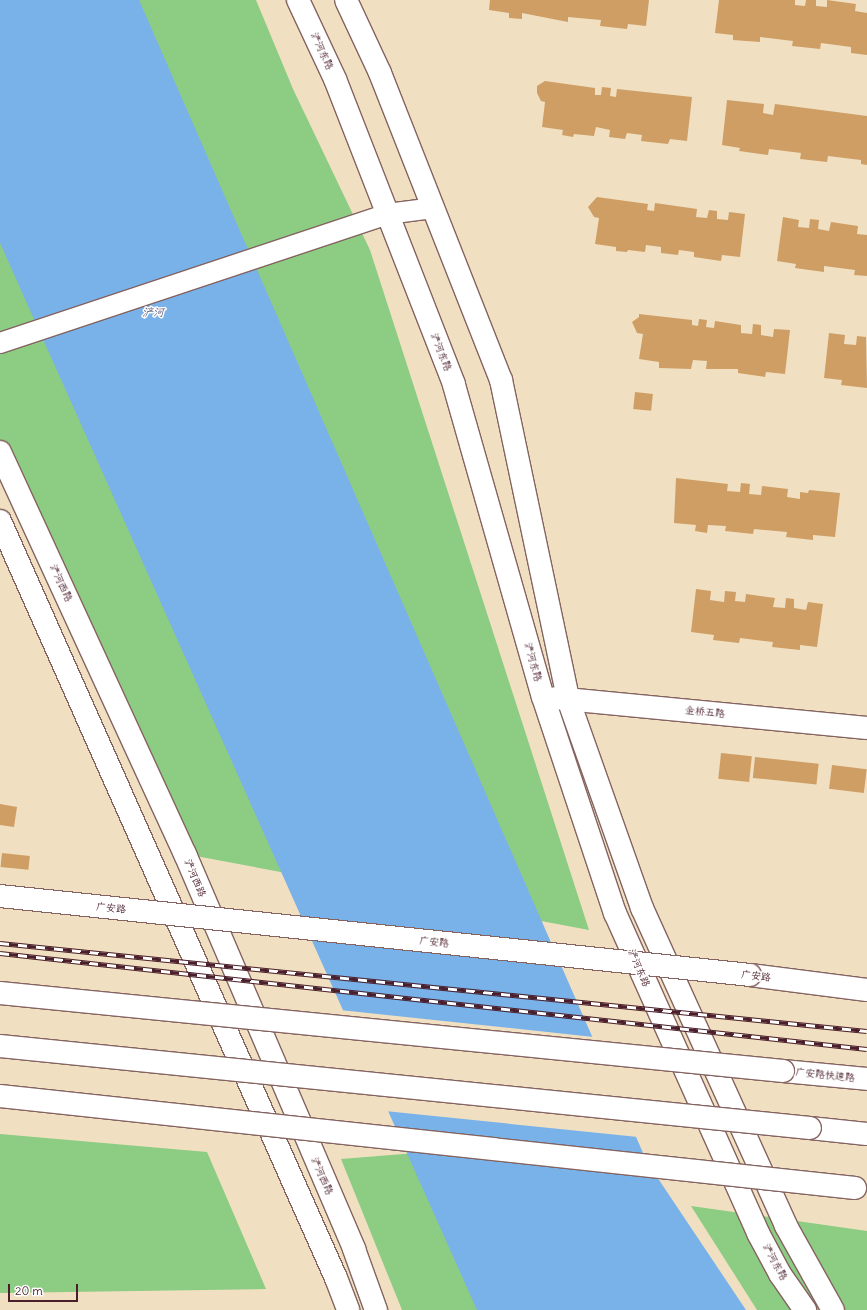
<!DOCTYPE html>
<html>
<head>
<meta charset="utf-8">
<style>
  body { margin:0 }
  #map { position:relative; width:867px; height:1310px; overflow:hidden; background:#f0e0c1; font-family:Delius,"LXGW WenKai TC",sans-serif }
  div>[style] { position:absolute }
  .green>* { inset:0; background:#8dcc83 }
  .water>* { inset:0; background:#79b1e9 }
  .pier>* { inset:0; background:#f0e0c1 }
  .building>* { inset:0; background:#ce9e65; transform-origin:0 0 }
  .roads { filter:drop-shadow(1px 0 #846360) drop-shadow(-1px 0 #846360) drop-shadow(0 1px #846360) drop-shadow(0 -1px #846360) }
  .street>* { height:20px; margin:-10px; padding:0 10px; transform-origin:10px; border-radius:10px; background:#fff }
  .secondary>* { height:22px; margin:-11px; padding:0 11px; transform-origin:11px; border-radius:11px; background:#fff }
  .highway>* { height:22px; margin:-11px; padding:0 11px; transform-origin:11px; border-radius:11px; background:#fff }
  .rail>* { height:4.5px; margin-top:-2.25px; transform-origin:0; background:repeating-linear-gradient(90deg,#fff 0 9px,#4a1f2b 0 18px); box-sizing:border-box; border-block:1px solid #4a1f2b }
  .bridges { filter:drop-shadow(1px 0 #846360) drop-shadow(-1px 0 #846360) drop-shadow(0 1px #846360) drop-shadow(0 -1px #846360) }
  .secondary-bridge>* { height:22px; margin:-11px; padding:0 11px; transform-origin:11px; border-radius:11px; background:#fff }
  .highway-bridge>* { height:22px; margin:-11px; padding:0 11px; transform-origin:11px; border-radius:11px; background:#fff }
  span { translate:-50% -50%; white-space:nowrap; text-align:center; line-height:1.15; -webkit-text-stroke:3px #fff; paint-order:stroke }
  .street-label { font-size:10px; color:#4a1f2b }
  .water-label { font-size:11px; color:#5d5977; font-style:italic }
  .scale { position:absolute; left:8px; top:1284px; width:70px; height:18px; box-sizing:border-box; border:2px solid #4a1f2b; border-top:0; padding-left:5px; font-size:12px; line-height:14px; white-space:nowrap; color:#4a1f2b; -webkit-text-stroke:3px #fff; paint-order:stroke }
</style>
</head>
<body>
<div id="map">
  <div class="green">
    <i style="clip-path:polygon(0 0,256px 0,293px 89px,370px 250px,589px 930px,185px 854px,0 453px)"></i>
    <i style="clip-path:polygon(0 1134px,207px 1152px,266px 1289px,0 1293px)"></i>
    <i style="clip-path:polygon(416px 1153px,479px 1310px,402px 1310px,341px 1159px)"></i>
    <i style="clip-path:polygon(691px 1206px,867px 1231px,867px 1310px,757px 1310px)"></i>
  </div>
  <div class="water">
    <i style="clip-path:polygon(0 0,139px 0,647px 1162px,746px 1310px,477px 1310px,0 243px)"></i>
  </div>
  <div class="pier">
    <i style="clip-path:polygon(340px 1010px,594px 1037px,638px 1137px,385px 1111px)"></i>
  </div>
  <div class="building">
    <i style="clip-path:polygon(490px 0,649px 0,646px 26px,628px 24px,627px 29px,600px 26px,601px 20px,568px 17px,568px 22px,522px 13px,522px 19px,509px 18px,509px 13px,489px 10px)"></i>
    <i style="clip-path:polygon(719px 0,795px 0,795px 5px,805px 6px,806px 0,816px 0,816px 6px,827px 7px,827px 0,856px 4px,855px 11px,867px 13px,867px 55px,851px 53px,851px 47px,821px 43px,820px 49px,792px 46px,793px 41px,760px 37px,760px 42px,733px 40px,733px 35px,715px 33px)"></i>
    <i style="clip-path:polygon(545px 81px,595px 88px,595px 95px,601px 95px,602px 87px,611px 88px,610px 96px,616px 97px,617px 89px,692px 97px,687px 141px,670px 139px,668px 144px,641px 141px,642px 135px,627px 133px,625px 139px,609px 137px,610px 130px,596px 127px,594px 136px,574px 134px,573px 137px,562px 135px,563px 130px,542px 127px,545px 102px,541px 101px,537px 93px,537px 86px)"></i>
    <i style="clip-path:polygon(727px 100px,764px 104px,763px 113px,773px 115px,775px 104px,867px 116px,867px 165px,861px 164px,861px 160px,828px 156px,827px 162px,800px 159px,801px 153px,769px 149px,768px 155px,739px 151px,740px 148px,722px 145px)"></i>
    <i style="clip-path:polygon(597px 197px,648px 204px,647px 210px,654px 211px,655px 203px,697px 209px,696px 217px,707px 218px,709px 210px,717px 211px,717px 219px,728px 220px,729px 212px,745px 214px,740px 257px,722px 255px,721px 261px,694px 257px,694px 252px,679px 250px,678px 255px,661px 253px,661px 247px,646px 245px,645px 252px,628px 250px,627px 252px,616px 251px,616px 247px,595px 244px,599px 218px,594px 217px,588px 207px)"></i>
    <i style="clip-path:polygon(783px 217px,799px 220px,798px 227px,809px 228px,810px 219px,819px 220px,818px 229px,829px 231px,831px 222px,858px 226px,857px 234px,867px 235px,867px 276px,854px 275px,855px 270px,824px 266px,824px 272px,795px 268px,796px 264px,777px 261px)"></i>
    <i style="clip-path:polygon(639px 314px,692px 320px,692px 325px,698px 326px,699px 319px,707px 320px,706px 327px,714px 328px,715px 321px,741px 325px,741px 333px,752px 334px,753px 324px,761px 325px,761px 335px,773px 337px,774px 329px,790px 330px,785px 374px,766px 372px,765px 377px,738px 373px,738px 369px,706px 369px,707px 361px,693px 360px,691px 369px,659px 368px,659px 362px,639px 359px,643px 334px,637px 333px,632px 322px,639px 317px)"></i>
    <i style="clip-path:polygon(829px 333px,845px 335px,844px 344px,856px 345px,857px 336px,866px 337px,867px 388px,841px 385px,842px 380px,824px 378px)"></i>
    <i style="left:635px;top:392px;width:18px;height:17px;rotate:6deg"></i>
    <i style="clip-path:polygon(676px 478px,728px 484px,727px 491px,740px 492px,741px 483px,750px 484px,749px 494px,761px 495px,762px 486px,788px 489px,787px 497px,800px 499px,800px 492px,808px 493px,809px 490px,840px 493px,835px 537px,813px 535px,813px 540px,786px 537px,787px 532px,754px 529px,753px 534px,725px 531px,726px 526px,708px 525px,707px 533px,695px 531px,696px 525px,674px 523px)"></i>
    <i style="clip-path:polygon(696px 589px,711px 591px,710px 600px,724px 602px,725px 591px,736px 592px,735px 601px,745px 602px,746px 594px,775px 598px,773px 607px,785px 608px,786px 598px,794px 599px,794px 608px,806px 610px,808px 602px,823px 604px,817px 647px,800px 645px,800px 650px,772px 647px,773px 642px,740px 638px,739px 643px,713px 640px,714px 635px,691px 632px)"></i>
    <i style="left:721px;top:753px;width:31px;height:26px;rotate:6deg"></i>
    <i style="left:755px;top:757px;width:64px;height:21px;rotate:6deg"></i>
    <i style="left:832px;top:765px;width:35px;height:24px;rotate:7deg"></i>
    <i style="clip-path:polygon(0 804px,17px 807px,14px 827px,0 825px)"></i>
    <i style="left:2px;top:853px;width:28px;height:14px;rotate:6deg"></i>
  </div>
  <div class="roads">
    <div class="street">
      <i style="left:0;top:343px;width:408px;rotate:-18.4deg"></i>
      <i style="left:387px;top:214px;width:46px;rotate:-7.4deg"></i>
    </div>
    <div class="secondary">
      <i style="left:298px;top:0;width:87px;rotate:64.9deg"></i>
      <i style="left:335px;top:79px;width:328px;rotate:68.7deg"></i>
      <i style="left:454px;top:385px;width:324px;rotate:74.1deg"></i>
      <i style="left:543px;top:697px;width:228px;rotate:71.6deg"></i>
      <i style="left:615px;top:913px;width:350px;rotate:65.9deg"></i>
      <i style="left:758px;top:1233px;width:47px;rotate:61.8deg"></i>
      <i style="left:780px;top:1274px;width:44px;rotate:55.2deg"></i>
      <i style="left:346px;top:0;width:81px;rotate:65deg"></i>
      <i style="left:380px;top:73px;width:330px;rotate:68.5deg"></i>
      <i style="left:501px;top:380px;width:326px;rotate:78.1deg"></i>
      <i style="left:568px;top:699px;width:222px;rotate:70.5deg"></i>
      <i style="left:642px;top:908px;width:349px;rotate:65.6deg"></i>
      <i style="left:786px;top:1226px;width:96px;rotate:60.8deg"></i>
      <i style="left:0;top:452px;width:443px;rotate:65.3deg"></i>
      <i style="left:185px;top:854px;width:430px;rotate:66.8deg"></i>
      <i style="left:354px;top:1249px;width:65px;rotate:70.2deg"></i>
      <i style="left:0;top:521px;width:828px;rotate:66.07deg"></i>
      <i style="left:336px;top:1278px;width:34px;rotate:69deg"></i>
      <i style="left:556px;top:698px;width:312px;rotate:5.5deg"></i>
      <i style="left:750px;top:975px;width:118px;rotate:7.3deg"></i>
    </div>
    <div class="highway">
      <i style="left:783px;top:1071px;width:84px;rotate:5.4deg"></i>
      <i style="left:810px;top:1128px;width:57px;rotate:6deg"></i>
    </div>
  </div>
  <div class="rail">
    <i style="left:0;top:943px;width:871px;rotate:5.8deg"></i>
    <i style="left:0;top:953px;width:872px;rotate:6.32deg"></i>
  </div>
  <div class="bridges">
    <div class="secondary-bridge">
      <i style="left:0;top:896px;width:754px;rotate:6.01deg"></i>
      <i style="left:0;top:1096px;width:860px;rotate:6.14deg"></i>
    </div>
    <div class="highway-bridge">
      <i style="left:0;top:993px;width:787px;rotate:5.69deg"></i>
      <i style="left:0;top:1046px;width:814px;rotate:5.78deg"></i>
    </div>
  </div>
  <div class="street-label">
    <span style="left:322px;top:51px;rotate:65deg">浐河东路</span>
    <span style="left:441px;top:352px;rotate:68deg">浐河东路</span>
    <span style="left:61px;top:583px;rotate:65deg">浐河西路</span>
    <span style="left:533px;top:662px;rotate:74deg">浐河东路</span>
    <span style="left:705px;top:712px;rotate:6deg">金桥五路</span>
    <span style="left:195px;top:878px;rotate:67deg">浐河西路</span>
    <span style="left:111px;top:908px;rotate:6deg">广安路</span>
    <span style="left:434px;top:942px;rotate:6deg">广安路</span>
    <span style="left:639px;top:968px;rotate:66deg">浐河东路</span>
    <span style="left:756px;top:976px;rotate:7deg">广安路</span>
    <span style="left:825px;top:1075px;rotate:6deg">广安路快速路</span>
    <span style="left:322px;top:1176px;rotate:66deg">浐河西路</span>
    <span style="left:775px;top:1262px;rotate:61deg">浐河东路</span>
  </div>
  <div class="water-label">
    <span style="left:153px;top:312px">浐河</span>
  </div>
  <div class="scale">20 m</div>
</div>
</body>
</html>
